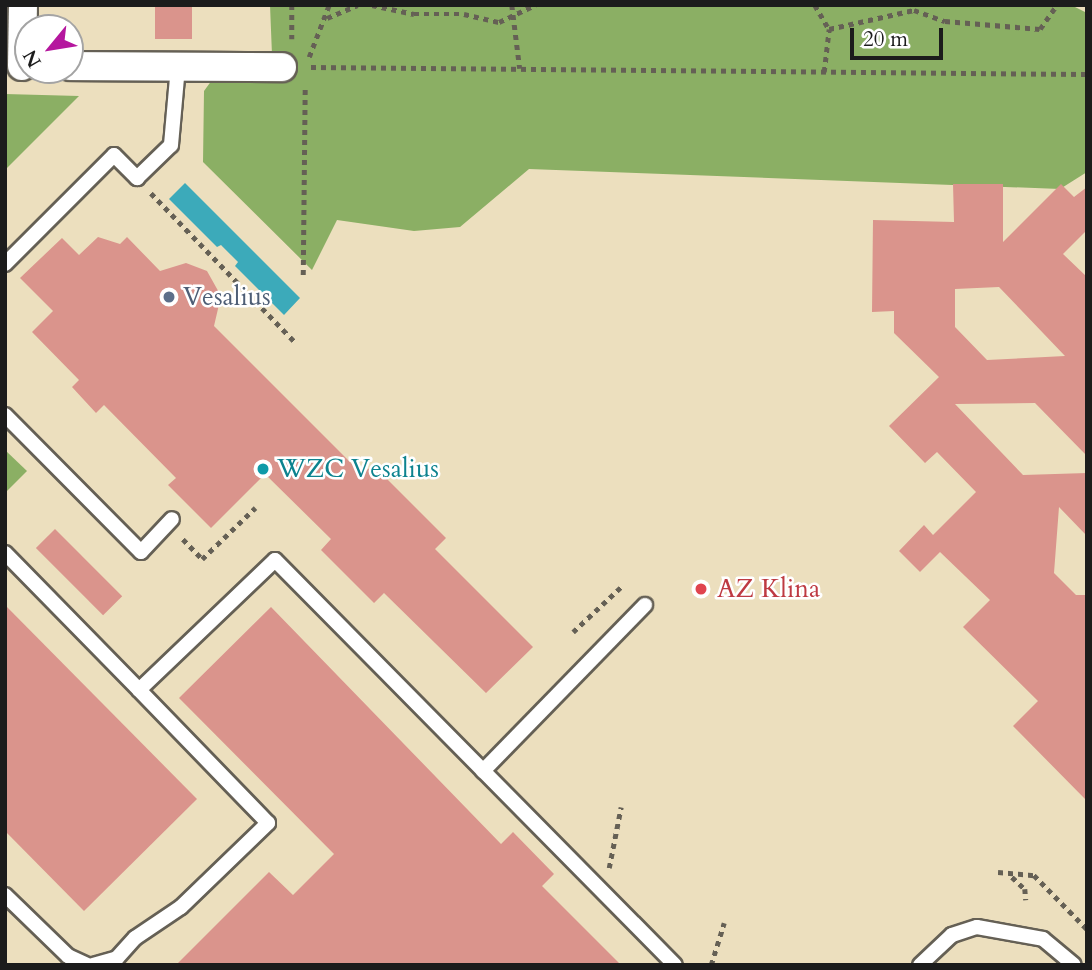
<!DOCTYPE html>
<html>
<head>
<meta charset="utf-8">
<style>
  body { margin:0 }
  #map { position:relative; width:1092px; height:970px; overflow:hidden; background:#ecdfbe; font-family:Cardo,serif }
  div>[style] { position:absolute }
  .forest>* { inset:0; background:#8baf64 }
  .water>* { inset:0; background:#3caaba }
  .building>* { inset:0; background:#da948c; transform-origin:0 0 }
  .path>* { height:4.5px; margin-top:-2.25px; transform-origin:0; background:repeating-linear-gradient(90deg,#656055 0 5px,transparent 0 10px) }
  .roads { filter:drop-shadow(2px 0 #656055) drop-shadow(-2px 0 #656055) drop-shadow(0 2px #656055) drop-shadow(0 -2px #656055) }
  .lane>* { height:14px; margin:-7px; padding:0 7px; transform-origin:7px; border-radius:7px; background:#fff }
  .street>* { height:28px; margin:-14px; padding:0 14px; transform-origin:14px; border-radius:14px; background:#fff }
  .dots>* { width:19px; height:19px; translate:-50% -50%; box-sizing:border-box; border:4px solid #fff; border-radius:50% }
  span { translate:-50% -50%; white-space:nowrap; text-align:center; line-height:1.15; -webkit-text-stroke:5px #fff; paint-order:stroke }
  .service-label { font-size:26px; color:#4e5e75 }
  .left { translate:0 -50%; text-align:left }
  .culture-label { font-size:26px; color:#0d838f }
  .health-label { font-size:26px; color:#be3a42 }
  .frame { position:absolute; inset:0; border:7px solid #1c1c1c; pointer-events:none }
  .north { position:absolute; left:14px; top:14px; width:70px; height:70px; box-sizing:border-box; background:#fff; border:2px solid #a4a4a4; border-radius:50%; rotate:240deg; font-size:19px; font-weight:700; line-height:28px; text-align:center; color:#1c1c1c }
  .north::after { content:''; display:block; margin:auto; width:24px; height:32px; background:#b5179e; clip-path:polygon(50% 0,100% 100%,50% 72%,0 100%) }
  .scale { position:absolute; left:850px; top:28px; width:93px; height:32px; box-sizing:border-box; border:4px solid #1c1c1c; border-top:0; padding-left:9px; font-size:21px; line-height:24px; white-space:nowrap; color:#1c1c1c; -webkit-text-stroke:5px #fff; paint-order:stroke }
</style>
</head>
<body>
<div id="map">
  <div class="forest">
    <i style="clip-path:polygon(270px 5px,1071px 5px,1087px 13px,1087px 172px,1060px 189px,529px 169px,460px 227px,414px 231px,337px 220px,312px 270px,203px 162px,204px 91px,212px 80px,273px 80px)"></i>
    <i style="clip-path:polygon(5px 94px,79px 96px,5px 170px)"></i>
    <i style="clip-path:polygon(5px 450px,27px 471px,5px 493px)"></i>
  </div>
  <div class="water">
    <i style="clip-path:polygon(185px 183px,300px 298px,284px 315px,235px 266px,238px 262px,221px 245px,217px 247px,169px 199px)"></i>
  </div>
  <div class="building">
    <i style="left:155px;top:5px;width:37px;height:34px"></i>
    <i style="clip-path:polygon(evenodd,953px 184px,1003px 184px,1003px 242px,1061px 184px,1074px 197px,1087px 187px,1087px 230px,1063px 254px,1087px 277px,1087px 456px,1035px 403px,955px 404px,1023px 475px,1087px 473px,1087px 536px,1059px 507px,1054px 573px,1076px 595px,1087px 595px,1087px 801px,1013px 726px,1038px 701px,963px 627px,990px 600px,940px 552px,920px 572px,899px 551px,924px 525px,933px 535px,976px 492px,937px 452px,925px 463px,889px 426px,939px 377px,894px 333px,894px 311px,872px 312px,873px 220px,954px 222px,953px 184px,999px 287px,1065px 356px,987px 360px,955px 327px,955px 289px,999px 287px)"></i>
    <i style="clip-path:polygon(98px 237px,120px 244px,127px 237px,160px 271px,186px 263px,207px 271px,221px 296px,214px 326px,362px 474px,373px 465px,446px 538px,435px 549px,533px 647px,486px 693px,384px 593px,374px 603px,321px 550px,331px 539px,265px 474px,211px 528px,168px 485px,176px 478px,104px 405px,96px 413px,72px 387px,79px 380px,32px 332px,53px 311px,20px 278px,62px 238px,79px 255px)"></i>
    <i style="left:55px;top:529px;width:95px;height:27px;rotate:45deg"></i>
    <i style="clip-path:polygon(5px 605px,197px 799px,84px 911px,5px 831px)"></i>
    <i style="clip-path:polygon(271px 607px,501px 844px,513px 832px,554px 874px,542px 886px,621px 965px,176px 965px,269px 872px,293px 895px,334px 854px,179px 698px)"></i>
  </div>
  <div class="path">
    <i style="left:292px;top:5px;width:34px;rotate:90deg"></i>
    <i style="left:372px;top:5px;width:43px;rotate:12.1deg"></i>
    <i style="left:414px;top:14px;width:50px"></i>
    <i style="left:464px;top:14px;width:36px;rotate:13deg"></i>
    <i style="left:499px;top:22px;width:40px;rotate:-25deg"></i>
    <i style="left:512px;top:5px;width:64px;rotate:82.9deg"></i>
    <i style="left:815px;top:5px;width:28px;rotate:60deg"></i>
    <i style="left:829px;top:29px;width:87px;rotate:-12.6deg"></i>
    <i style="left:914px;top:10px;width:33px;rotate:20deg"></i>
    <i style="left:945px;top:21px;width:95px;rotate:4.8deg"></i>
    <i style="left:1040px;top:29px;width:29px;rotate:-55deg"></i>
    <i style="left:327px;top:18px;width:33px;rotate:-23deg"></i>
    <i style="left:309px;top:57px;width:56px;rotate:-69deg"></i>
    <i style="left:311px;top:67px;width:776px;rotate:0.52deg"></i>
    <i style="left:824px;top:72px;width:43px;rotate:-83.4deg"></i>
    <i style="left:151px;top:193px;width:206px;rotate:46deg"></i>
    <i style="left:303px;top:275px;width:190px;rotate:-89.4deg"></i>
    <i style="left:183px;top:539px;width:28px;rotate:46deg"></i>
    <i style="left:202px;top:559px;width:74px;rotate:-43.9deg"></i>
    <i style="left:573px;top:632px;width:66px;rotate:-43.2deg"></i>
    <i style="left:609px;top:868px;width:62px;rotate:-78.9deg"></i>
    <i style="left:998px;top:872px;width:36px;rotate:5deg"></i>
    <i style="left:1034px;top:875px;width:76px;rotate:45.5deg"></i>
    <i style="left:1012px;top:877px;width:18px;rotate:43deg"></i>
    <i style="left:1025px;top:889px;width:11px;rotate:85deg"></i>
    <i style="left:711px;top:965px;width:44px;rotate:-72.8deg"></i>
  </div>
  <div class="roads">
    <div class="lane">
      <i style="left:5px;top:264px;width:154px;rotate:-45deg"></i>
      <i style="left:114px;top:155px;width:33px;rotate:45deg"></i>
      <i style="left:137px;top:178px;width:47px;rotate:-44.1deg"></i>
      <i style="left:171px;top:145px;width:79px;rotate:-84.9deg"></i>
      <i style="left:5px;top:415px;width:193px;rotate:45.2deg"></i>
      <i style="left:141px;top:552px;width:45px;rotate:-46.8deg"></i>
      <i style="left:5px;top:553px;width:192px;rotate:45.6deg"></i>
      <i style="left:483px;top:771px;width:232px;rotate:-45.7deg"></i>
      <i style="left:5px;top:895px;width:88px;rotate:44.1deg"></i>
      <i style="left:68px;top:956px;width:21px;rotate:25deg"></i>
      <i style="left:93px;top:965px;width:25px;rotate:-16deg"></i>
      <i style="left:117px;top:958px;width:27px;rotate:-48deg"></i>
      <i style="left:135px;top:938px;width:55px;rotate:-34deg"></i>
      <i style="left:181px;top:907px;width:121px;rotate:-44deg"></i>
      <i style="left:268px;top:823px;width:185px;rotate:-134.1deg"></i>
      <i style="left:139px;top:690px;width:188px;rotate:-43.7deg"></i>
      <i style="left:275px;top:560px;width:569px;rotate:45.36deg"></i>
      <i style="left:920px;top:965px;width:44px;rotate:-43.2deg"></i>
      <i style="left:952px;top:935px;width:26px;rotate:-18deg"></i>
      <i style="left:977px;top:927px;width:67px;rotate:10.3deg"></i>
      <i style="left:1043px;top:939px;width:40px;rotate:40deg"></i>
    </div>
    <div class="street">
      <i style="left:22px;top:66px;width:61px;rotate:-89.1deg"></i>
      <i style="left:70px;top:66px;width:212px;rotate:0.3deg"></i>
    </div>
  </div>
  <div class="dots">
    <i style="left:169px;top:297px;background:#5c6f8a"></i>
    <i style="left:263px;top:469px;background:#0f9aa8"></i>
    <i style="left:701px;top:589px;background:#e0444e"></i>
  </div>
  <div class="service-label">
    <span class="left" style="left:183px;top:297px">Vesalius</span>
  </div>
  <div class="culture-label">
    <span class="left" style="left:277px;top:469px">WZC Vesalius</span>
  </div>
  <div class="health-label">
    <span class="left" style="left:717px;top:589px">AZ Klina</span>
  </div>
  <div class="frame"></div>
  <div class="north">N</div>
  <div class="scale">20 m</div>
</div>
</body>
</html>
